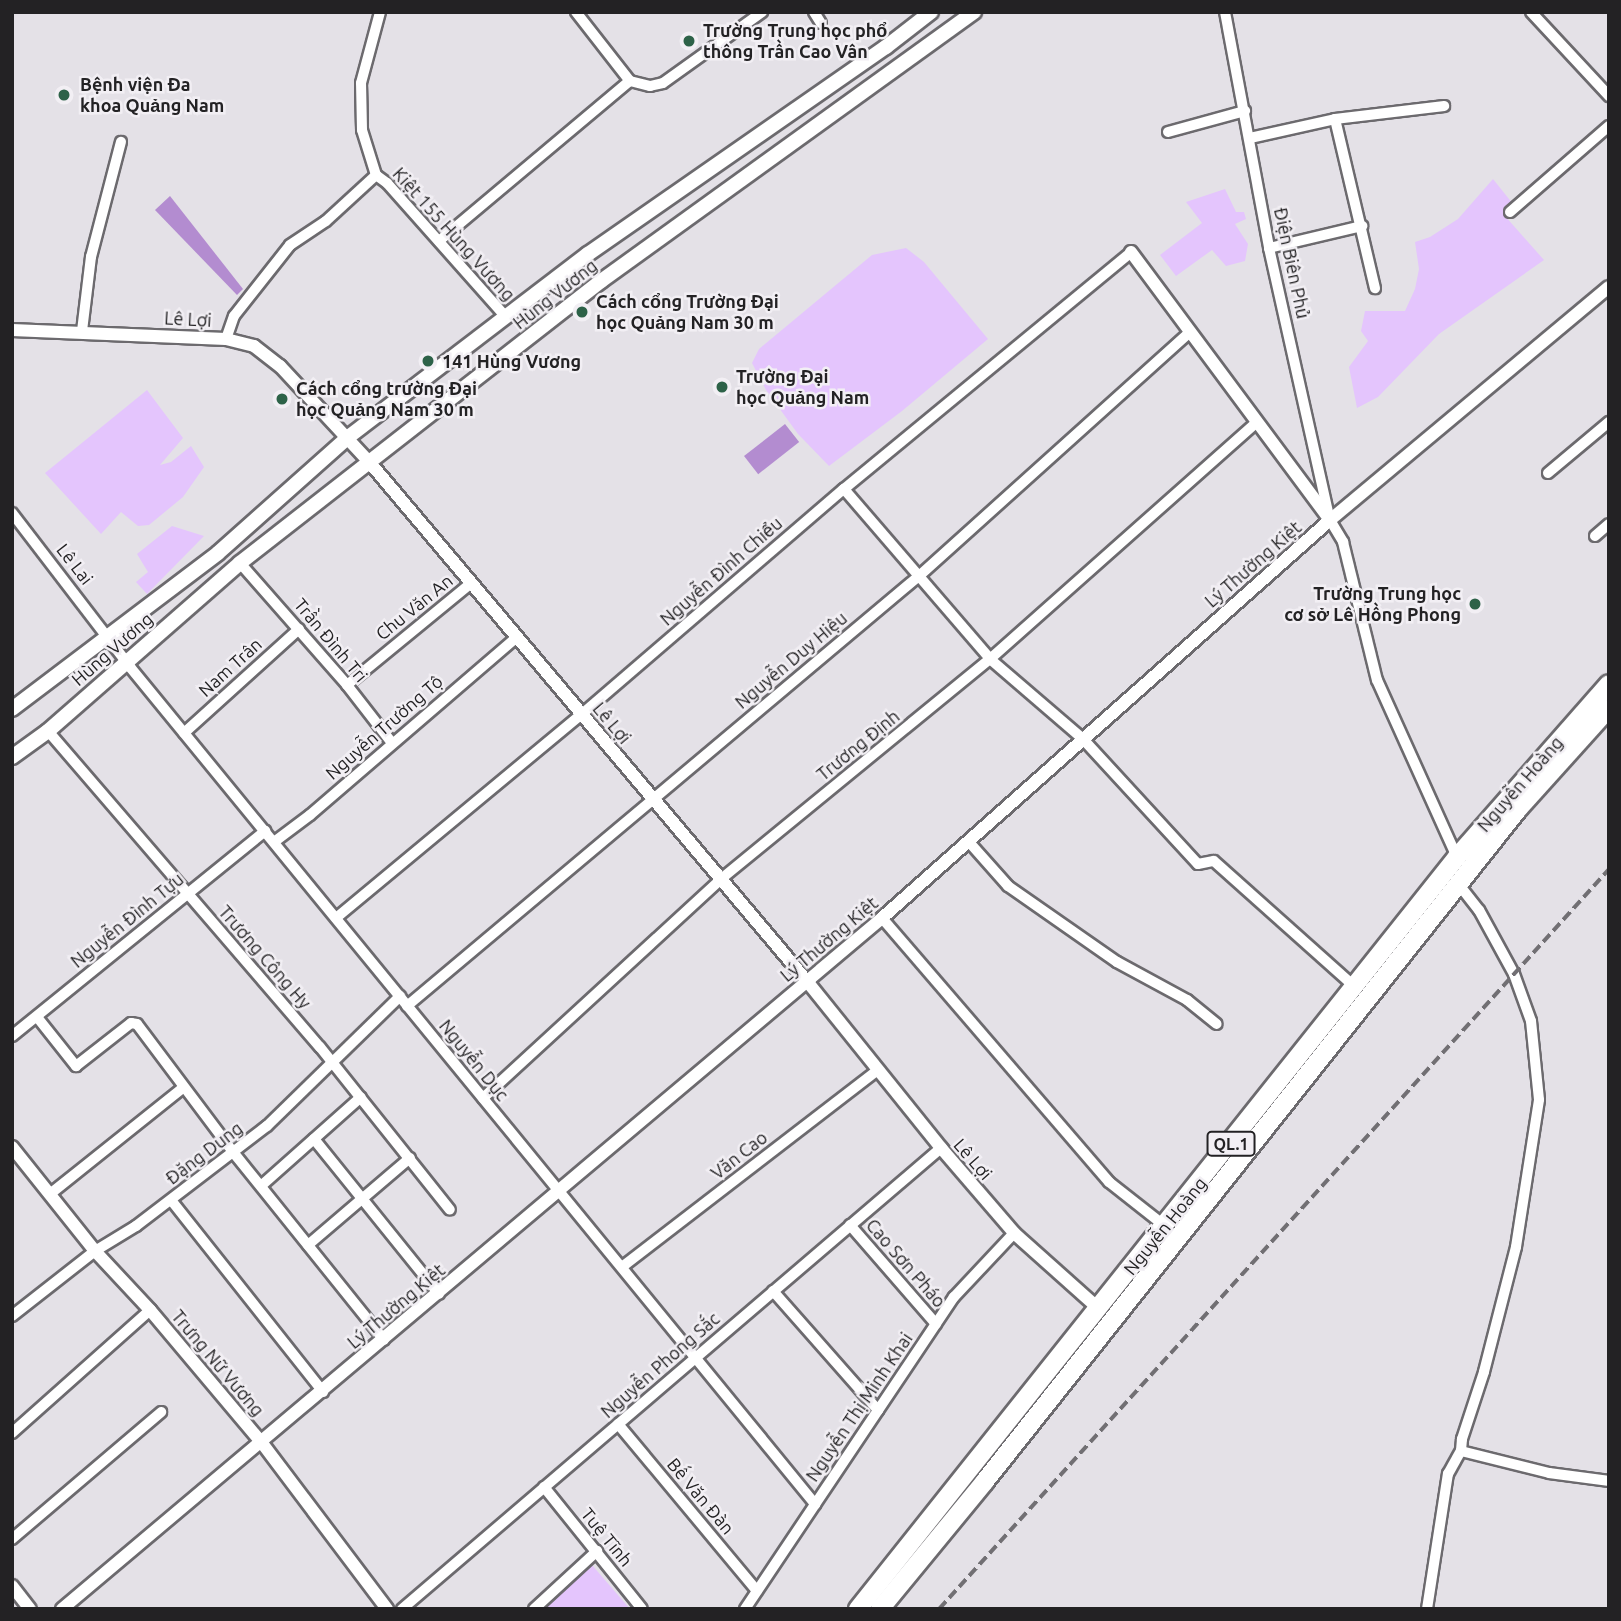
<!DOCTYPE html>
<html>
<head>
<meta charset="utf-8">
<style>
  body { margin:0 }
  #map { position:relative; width:1621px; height:1621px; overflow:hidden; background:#e4e1e7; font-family:Ubuntu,sans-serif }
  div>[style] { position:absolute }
  .green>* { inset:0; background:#e4c5fd }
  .water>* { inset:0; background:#b38cd0; transform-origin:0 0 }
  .roads { filter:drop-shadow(2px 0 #6c6a6e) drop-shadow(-2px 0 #6c6a6e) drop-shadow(0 2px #6c6a6e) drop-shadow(0 -2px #6c6a6e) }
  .minor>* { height:10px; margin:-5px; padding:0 5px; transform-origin:5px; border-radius:5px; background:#fff }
  .tertiary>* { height:12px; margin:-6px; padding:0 6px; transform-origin:6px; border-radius:6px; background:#fff }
  .secondary>* { height:14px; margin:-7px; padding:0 7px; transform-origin:7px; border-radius:7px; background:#fff }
  .trunk>* { height:18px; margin:-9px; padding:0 9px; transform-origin:9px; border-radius:9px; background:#fff }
  .rail>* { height:3.5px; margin-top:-1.75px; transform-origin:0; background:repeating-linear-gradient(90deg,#716f73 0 10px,transparent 0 15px) }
  .dots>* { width:19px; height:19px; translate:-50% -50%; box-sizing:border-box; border:4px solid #f2eff4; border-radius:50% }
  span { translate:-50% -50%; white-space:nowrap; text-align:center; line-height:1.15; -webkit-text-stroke:5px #f2eff4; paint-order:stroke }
  .shield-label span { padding:2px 5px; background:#f2eff4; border:2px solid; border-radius:5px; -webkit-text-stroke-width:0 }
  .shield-label { font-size:16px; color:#232224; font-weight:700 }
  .poi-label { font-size:18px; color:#232224; font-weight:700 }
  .left { translate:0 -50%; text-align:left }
  .right { translate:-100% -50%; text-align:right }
  .street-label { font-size:18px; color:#232224 }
  .frame { position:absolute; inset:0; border:14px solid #232224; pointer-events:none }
</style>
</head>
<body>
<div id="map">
  <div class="green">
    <i style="clip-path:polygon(1493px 179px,1513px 204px,1505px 216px,1544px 260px,1439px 334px,1378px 397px,1357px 408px,1349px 367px,1368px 341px,1361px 331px,1365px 311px,1405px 311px,1415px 289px,1419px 269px,1415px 242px,1430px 237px,1458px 219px)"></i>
    <i style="clip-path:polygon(1225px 189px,1236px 212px,1244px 212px,1246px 219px,1235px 224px,1248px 244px,1245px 261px,1226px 266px,1212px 250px,1176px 276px,1160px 255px,1202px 223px,1186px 202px)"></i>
    <i style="clip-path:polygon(906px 248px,924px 262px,988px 339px,902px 411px,829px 466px,798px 434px,766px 390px,752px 363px,759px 349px,872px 255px)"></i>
    <i style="clip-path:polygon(147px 390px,183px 438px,160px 465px,171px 462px,191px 446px,204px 467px,183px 497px,149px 525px,138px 526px,121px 512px,101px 534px,45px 473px)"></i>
    <i style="clip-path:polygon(172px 526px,204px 536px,147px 594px,136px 582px,148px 572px,137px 554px)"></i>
    <i style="clip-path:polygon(592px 1565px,630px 1609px,545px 1609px)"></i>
  </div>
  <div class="water">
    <i style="clip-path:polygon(170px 196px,243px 289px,237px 295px,155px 210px)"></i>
    <i style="left:785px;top:424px;width:23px;height:52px;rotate:52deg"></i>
  </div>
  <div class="roads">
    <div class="minor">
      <i style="left:576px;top:12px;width:88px;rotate:52deg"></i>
      <i style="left:814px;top:12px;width:13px;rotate:58deg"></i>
      <i style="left:1225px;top:12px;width:240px;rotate:79.4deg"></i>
      <i style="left:1269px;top:248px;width:279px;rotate:77.4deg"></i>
      <i style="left:1330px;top:520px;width:26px;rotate:59deg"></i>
      <i style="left:1343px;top:542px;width:142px;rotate:76.2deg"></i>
      <i style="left:1377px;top:680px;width:194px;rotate:65.7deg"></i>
      <i style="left:1531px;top:12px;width:115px;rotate:47.1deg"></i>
      <i style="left:630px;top:81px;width:21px;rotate:14deg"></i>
      <i style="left:650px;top:86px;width:13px;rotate:-13deg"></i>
      <i style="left:663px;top:83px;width:122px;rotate:-35.6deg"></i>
      <i style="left:1335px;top:119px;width:174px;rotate:76.7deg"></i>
      <i style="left:1168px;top:132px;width:80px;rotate:-15.3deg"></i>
      <i style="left:1250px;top:138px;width:87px;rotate:-12.6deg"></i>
      <i style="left:1335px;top:119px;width:110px;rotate:-6.8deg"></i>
      <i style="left:376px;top:175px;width:14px;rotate:36deg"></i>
      <i style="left:387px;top:183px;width:179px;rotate:48.4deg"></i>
      <i style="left:376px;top:175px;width:47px;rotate:-107.3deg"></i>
      <i style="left:362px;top:130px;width:47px;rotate:-91.2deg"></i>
      <i style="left:361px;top:83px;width:73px;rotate:-75deg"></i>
      <i style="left:1510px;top:212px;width:131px;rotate:-41deg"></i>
      <i style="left:439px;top:241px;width:249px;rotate:-40deg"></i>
      <i style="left:1269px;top:248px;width:96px;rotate:-13.3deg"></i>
      <i style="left:82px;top:331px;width:75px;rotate:-83.1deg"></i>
      <i style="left:91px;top:257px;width:119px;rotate:-75.4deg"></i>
      <i style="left:226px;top:339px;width:24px;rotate:-71deg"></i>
      <i style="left:234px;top:316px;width:90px;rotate:-51.7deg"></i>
      <i style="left:290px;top:245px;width:43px;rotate:-33.7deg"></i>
      <i style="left:326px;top:221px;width:68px;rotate:-42.6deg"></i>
      <i style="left:1548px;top:473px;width:80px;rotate:-39.9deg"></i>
      <i style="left:844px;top:489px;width:224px;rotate:49.3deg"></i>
      <i style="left:990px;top:659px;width:121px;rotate:40.7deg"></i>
      <i style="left:1082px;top:738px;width:171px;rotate:47.4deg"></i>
      <i style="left:1198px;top:864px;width:16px;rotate:-11deg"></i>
      <i style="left:1214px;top:861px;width:189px;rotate:41.8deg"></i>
      <i style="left:12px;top:513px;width:194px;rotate:52.5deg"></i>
      <i style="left:130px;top:667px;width:1082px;rotate:50.7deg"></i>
      <i style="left:1595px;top:536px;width:18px;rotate:-41deg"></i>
      <i style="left:240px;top:563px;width:162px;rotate:48.7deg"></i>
      <i style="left:347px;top:685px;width:73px;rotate:52.2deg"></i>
      <i style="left:347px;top:685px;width:161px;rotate:-39.4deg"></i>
      <i style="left:48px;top:731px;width:417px;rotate:49.3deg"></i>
      <i style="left:320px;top:1047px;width:208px;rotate:51.4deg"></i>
      <i style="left:184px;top:733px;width:155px;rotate:-42.1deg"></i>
      <i style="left:274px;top:842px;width:45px;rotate:-36.9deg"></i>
      <i style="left:310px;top:815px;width:273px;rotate:-40.7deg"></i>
      <i style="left:969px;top:842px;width:59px;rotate:48.4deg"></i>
      <i style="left:1008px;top:886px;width:133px;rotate:34.9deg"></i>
      <i style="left:1117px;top:962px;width:80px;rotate:28.5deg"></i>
      <i style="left:1187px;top:1000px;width:38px;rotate:39deg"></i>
      <i style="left:1460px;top:886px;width:31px;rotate:52deg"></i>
      <i style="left:1479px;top:910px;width:73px;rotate:61.3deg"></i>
      <i style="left:1514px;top:974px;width:50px;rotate:70.1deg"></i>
      <i style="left:1531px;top:1021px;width:79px;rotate:84.2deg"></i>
      <i style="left:1539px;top:1100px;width:149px;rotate:98.9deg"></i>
      <i style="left:1516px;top:1247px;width:129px;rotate:104.4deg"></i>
      <i style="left:1484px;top:1372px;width:71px;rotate:108.2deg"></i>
      <i style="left:1462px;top:1439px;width:12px;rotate:95deg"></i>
      <i style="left:1461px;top:1451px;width:91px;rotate:14deg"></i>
      <i style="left:1549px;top:1473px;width:61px;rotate:7.6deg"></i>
      <i style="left:336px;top:918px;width:320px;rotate:-39.7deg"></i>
      <i style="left:582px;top:714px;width:345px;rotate:-40.7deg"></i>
      <i style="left:844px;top:489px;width:372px;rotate:-39.5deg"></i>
      <i style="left:882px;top:918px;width:348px;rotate:49.3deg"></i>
      <i style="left:1109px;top:1182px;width:71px;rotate:38.2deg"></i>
      <i style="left:407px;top:1006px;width:669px;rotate:-40.03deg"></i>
      <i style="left:919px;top:576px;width:365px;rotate:-42deg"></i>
      <i style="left:37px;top:1017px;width:63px;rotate:51.5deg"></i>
      <i style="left:76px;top:1066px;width:70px;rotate:-38deg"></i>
      <i style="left:131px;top:1023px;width:6px;rotate:9deg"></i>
      <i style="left:137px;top:1024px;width:160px;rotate:53.1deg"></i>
      <i style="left:233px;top:1152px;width:241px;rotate:51.2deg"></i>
      <i style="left:12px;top:1036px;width:326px;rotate:-39deg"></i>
      <i style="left:483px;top:1098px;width:323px;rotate:-42.6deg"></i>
      <i style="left:721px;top:879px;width:348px;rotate:-39.3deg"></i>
      <i style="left:990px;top:659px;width:357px;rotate:-41.6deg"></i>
      <i style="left:314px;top:1139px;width:199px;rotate:51.1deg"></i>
      <i style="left:262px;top:1185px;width:132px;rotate:-41.6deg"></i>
      <i style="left:50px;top:1194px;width:170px;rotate:-38.6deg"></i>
      <i style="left:171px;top:1200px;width:245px;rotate:51.6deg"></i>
      <i style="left:850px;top:1225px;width:131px;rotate:49deg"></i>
      <i style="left:308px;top:1245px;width:134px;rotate:-40.5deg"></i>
      <i style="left:622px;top:1267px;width:323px;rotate:-37.6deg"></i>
      <i style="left:773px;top:1291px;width:159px;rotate:48.6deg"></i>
      <i style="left:12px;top:1316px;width:105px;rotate:-38.1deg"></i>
      <i style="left:95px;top:1251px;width:48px;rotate:-31.4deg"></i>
      <i style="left:136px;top:1226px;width:165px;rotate:-37.4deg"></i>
      <i style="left:267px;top:1126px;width:186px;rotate:-44.3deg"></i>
      <i style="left:618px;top:1424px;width:217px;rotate:50.2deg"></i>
      <i style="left:12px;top:1433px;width:185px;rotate:-41.7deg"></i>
      <i style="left:544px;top:1487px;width:156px;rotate:51.2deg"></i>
      <i style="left:12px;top:1539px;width:196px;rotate:-40.4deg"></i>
      <i style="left:402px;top:1609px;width:709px;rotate:-40.54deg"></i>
      <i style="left:534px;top:1609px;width:86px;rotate:-42.6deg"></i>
      <i style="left:745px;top:1609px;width:376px;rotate:-56.2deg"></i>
      <i style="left:954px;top:1297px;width:88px;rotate:-46.8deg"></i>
      <i style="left:1427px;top:1609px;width:137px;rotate:-81.2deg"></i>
      <i style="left:1448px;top:1474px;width:26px;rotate:-61deg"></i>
    </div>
    <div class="tertiary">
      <i style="left:1131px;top:252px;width:334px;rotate:53.4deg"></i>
      <i style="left:12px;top:330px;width:214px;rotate:2.4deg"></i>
      <i style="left:226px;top:339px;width:29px;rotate:14deg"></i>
      <i style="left:254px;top:346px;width:33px;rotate:38deg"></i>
      <i style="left:280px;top:366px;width:134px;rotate:47.1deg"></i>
      <i style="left:371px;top:464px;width:675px;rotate:49.87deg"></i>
      <i style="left:806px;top:980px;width:216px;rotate:51.2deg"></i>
      <i style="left:941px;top:1148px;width:112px;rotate:49.3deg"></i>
      <i style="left:1014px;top:1233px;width:113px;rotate:41.8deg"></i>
      <i style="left:12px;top:1147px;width:133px;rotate:51.4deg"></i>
      <i style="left:95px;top:1251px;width:81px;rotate:47deg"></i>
      <i style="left:150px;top:1310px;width:174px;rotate:49.9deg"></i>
      <i style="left:262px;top:1443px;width:208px;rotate:53deg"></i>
      <i style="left:12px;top:1586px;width:29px;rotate:52deg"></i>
      <i style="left:62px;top:1609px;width:1072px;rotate:-40.12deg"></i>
      <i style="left:882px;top:918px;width:599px;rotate:-41.62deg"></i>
      <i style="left:1330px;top:520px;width:363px;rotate:-39.9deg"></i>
    </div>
    <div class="secondary">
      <i style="left:12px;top:709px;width:258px;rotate:-37.1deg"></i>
      <i style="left:218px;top:553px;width:173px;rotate:-41.7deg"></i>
      <i style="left:347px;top:438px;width:303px;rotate:-37.4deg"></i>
      <i style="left:588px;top:254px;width:363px;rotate:-34.8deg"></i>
      <i style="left:886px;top:47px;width:57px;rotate:-37.9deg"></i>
      <i style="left:12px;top:757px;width:44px;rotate:-35.8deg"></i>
      <i style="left:48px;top:731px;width:255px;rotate:-41.2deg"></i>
      <i style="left:240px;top:563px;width:458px;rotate:-38deg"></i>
      <i style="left:601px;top:281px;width:460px;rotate:-35.8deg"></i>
    </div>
    <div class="trunk">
      <i style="left:858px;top:1609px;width:961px;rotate:-51.46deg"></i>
      <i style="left:1457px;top:857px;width:230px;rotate:-48.7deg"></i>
      <i style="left:880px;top:1609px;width:166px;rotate:-50.6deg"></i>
      <i style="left:985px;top:1481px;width:858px;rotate:-51.58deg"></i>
      <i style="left:1518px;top:809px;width:136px;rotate:-48deg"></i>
    </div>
  </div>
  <div class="rail">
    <i style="left:939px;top:1609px;width:998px;rotate:-47.84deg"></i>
  </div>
  <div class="dots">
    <i style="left:689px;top:41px;background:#2d6248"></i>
    <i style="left:64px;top:95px;background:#2d6248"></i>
    <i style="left:582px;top:312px;background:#2d6248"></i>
    <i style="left:428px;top:361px;background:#2d6248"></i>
    <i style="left:722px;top:387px;background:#2d6248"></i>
    <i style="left:282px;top:399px;background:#2d6248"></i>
    <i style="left:1475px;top:604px;background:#2d6248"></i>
  </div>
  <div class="shield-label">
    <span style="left:1231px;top:1144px">QL.1</span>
  </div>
  <div class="poi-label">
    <span class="left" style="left:703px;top:41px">Trường Trung học phổ<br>thông Trần Cao Vân</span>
    <span class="left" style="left:80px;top:95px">Bệnh viện Đa<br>khoa Quảng Nam</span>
    <span class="left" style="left:596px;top:312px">Cách cổng Trường Đại<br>học Quảng Nam 30 m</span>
    <span class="left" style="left:442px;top:361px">141 Hùng Vương</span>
    <span class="left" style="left:736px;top:387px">Trường Đại<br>học Quảng Nam</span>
    <span class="left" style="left:296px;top:399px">Cách cổng trường Đại<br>học Quảng Nam 30 m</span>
    <span class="right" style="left:1461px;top:604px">Trường Trung học<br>cơ sở Lê Hồng Phong</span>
  </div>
  <div class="street-label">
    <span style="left:454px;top:234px;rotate:48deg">Kiệt 155 Hùng Vương</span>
    <span style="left:1292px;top:263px;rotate:78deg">Điện Biên Phủ</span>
    <span style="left:555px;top:294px;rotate:-38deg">Hùng Vương</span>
    <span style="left:188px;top:319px;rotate:3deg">Lê Lợi</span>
    <span style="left:75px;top:564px;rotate:52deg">Lê Lai</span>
    <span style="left:1253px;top:564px;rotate:-41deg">Lý Thường Kiệt</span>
    <span style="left:721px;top:571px;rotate:-41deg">Nguyễn Đình Chiểu</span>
    <span style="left:414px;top:607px;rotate:-39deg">Chu Văn An</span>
    <span style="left:331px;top:640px;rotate:50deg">Trần Đình Tri</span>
    <span style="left:112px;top:649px;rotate:-41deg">Hùng Vương</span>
    <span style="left:791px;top:660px;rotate:-40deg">Nguyễn Duy Hiệu</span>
    <span style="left:230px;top:667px;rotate:-42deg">Nam Trân</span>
    <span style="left:612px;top:723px;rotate:50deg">Lê Lợi</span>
    <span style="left:384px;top:727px;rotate:-41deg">Nguyễn Trường Tộ</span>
    <span style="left:858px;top:745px;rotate:-39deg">Trương Định</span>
    <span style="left:1520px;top:784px;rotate:-49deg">Nguyễn Hoàng</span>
    <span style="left:127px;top:920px;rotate:-39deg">Nguyễn Đình Tựu</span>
    <span style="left:829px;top:939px;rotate:-40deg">Lý Thường Kiệt</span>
    <span style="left:265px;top:957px;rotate:49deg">Trương Công Hy</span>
    <span style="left:474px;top:1060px;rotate:51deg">Nguyễn Dục</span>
    <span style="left:204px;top:1153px;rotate:-37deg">Đặng Dung</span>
    <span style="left:739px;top:1155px;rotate:-38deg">Văn Cao</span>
    <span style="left:973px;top:1159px;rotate:49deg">Lê Lợi</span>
    <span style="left:1165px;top:1226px;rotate:-51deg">Nguyễn Hoàng</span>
    <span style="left:906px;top:1263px;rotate:49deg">Cao Sơn Pháo</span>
    <span style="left:396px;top:1306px;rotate:-40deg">Lý Thường Kiệt</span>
    <span style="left:218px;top:1363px;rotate:50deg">Trưng Nữ Vương</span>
    <span style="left:660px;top:1365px;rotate:-41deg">Nguyễn Phong Sắc</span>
    <span style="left:859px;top:1407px;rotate:-56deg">Nguyễn Thị Minh Khai</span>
    <span style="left:701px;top:1496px;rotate:50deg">Bế Văn Đàn</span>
    <span style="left:607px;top:1537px;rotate:51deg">Tuệ Tĩnh</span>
  </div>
  <div class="frame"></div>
</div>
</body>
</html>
